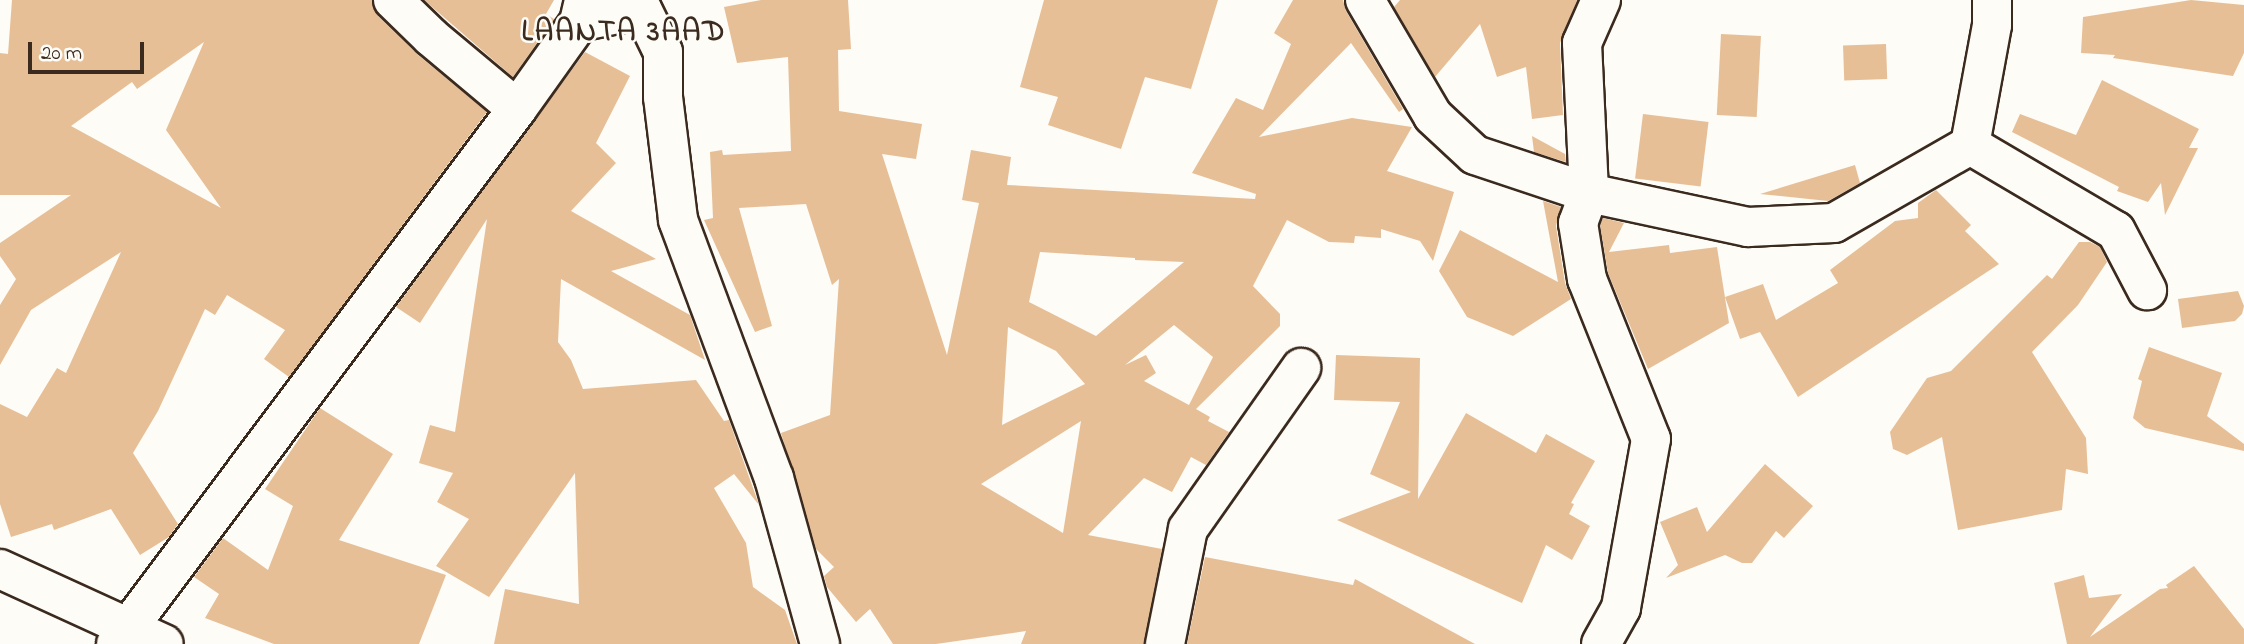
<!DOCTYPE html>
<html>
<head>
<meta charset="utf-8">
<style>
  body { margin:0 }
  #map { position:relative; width:2244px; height:644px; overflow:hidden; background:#fdfcf7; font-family:"Indie Flower",sans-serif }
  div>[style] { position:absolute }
  .building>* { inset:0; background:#e7bf97; transform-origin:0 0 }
  .roads { filter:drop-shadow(2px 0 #3b2a1e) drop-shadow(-2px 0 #3b2a1e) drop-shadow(0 2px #3b2a1e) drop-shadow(0 -2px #3b2a1e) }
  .street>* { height:38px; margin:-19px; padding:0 19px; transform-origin:19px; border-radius:19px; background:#fdfcf7 }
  span { translate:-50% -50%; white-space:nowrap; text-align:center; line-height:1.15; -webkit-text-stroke:5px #fdfcf7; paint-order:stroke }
  .district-label { font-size:30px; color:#3b2a1e; font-weight:700; letter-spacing:2px }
  .scale { position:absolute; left:28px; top:42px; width:116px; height:32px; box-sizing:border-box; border:4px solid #3b2a1e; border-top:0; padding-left:9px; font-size:21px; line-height:24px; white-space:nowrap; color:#3b2a1e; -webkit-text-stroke:5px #fdfcf7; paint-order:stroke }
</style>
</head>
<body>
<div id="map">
  <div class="building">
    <i style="clip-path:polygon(evenodd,12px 0,372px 0,378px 16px,417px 54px,487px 112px,289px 377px,264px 359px,285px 330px,227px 295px,215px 315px,205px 309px,158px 411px,133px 453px,178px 524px,169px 537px,140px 555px,111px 509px,54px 530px,52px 524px,11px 537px,0 504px,0 404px,27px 417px,57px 368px,66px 373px,121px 252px,31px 310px,0 365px,0 305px,16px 279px,0 256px,0 243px,71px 195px,0 195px,0 53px,8px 54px,12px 0,204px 42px,166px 130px,221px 208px,71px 126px,132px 82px,137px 89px,204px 42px)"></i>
    <i style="clip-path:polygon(424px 0,554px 0,546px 14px,554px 19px,513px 77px)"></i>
    <i style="clip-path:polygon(evenodd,761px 0,848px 0,851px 49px,838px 50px,839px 111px,922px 124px,916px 159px,882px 154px,947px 355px,979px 203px,962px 200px,971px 150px,1011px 157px,1007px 185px,1255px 199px,1256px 194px,1192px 173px,1236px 98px,1263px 110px,1291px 44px,1274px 33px,1293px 0,1343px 0,1346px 11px,1403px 109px,1399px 112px,1351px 43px,1259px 137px,1352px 118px,1412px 127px,1387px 171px,1454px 192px,1433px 261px,1420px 241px,1381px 229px,1381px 238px,1355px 236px,1354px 243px,1329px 242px,1287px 220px,1253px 286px,1280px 314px,1280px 326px,1196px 409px,1210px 417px,1208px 421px,1229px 432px,1206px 465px,1191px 457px,1172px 492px,1144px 478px,1088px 535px,1162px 549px,1144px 644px,1021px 644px,1026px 631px,936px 644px,893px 644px,870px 609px,856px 622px,827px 587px,824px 576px,834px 567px,816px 549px,781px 433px,830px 415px,839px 279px,832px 285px,806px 204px,739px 208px,772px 326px,755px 332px,704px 220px,713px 218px,710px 152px,722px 150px,723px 155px,791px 151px,788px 57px,737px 63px,724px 7px,761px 0,1040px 252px,1135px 258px,1135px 260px,1184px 262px,1096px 336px,1029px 302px,1040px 252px,761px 0,1174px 325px,1213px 357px,1189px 405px,1144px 381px,1156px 373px,1146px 355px,1125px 365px,1174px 325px,761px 0,1008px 327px,1056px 351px,1085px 384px,1002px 425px,1008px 327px,761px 0,1081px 421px,1063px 533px,981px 484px,1081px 421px)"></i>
    <i style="clip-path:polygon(1044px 0,1218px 0,1191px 89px,1145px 77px,1121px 149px,1048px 125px,1058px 97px,1020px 87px)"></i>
    <i style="clip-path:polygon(1400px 0,1577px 0,1560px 43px,1563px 115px,1532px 119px,1526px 67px,1497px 77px,1480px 24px,1435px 77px,1394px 7px)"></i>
    <i style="clip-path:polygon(2191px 0,2244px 5px,2244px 53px,2233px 76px,2113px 58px,2115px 55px,2081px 53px,2083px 17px)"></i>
    <i style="left:1721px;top:34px;width:40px;height:81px;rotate:3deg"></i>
    <i style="left:1886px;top:44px;width:35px;height:43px;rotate:88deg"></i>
    <i style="clip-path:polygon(585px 52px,630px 76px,596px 143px,616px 163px,571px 211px,656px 259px,611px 271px,690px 315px,705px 360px,561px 279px,558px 342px,571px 360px,583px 389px,696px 380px,724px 421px,729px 420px,759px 505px,734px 474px,714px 488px,746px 543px,753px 587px,785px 610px,797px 644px,494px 644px,505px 589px,579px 604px,575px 473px,489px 597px,436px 566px,469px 519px,437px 502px,453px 473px,419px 463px,430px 425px,455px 432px,487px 219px,420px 323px,396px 307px)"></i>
    <i style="clip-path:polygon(2102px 80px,2199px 129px,2189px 148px,2198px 148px,2165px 215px,2161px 183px,2148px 202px,2117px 191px,2119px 187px,2012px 132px,2020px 114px,2076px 135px)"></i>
    <i style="left:1643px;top:114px;width:66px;height:65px;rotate:7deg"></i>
    <i style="clip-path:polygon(1532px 136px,1565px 154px,1566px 162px,1534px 152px)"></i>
    <i style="clip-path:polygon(1855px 165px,1860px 183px,1828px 201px,1760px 194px)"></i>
    <i style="clip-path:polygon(1936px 190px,1971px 225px,1965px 231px,1999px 264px,1798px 397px,1760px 332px,1740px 339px,1725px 297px,1763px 284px,1776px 320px,1838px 283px,1830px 270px,1895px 221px,1918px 218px,1918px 203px)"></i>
    <i style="clip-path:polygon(1543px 201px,1561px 207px,1556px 226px,1565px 283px,1571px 299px,1513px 336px,1467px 317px,1439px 271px,1460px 230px,1558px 282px)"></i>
    <i style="clip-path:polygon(1603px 218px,1624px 223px,1609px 252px,1669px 245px,1670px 253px,1717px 247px,1729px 323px,1648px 369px,1608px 273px,1600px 225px)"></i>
    <i style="clip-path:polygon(2079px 242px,2090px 242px,2100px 247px,2107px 262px,2078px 305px,2032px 352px,2086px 438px,2088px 474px,2066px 469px,2062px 510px,1958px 530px,1942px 437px,1907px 455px,1893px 449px,1890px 432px,1927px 378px,1951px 371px,2047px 275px,2052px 279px)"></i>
    <i style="clip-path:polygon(2238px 291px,2244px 306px,2242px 314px,2235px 321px,2182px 328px,2178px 299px)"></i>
    <i style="clip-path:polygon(2149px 347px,2222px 373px,2207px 416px,2244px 444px,2244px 451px,2145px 428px,2133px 418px,2142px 381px,2138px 379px)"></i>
    <i style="clip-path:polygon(1336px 355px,1420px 358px,1418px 499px,1466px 413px,1536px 453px,1546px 434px,1595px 461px,1571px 503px,1574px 504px,1569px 514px,1590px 526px,1572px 560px,1546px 545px,1522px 603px,1337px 520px,1411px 492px,1370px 474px,1400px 402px,1334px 400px)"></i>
    <i style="clip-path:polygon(320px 408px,393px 454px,339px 540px,446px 575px,419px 644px,274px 644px,205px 618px,219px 594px,194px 577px,223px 538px,268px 570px,293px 506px,265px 489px)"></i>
    <i style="clip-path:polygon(1765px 464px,1813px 506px,1784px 538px,1776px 531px,1752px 563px,1742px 563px,1725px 555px,1666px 578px,1678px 565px,1660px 522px,1697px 507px,1707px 532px)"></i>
    <i style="clip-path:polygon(1205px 557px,1353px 585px,1355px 579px,1475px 644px,1187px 644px)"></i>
    <i style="clip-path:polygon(2194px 566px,2244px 629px,2244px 644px,2067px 644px,2054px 583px,2084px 575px,2089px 598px,2122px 594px,2090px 637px,2160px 589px,2168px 588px,2166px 585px)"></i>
  </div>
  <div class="roads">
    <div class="street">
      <i style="left:393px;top:0;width:53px;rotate:44.2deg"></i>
      <i style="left:431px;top:37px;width:112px;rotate:39.9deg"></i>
      <i style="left:1365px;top:0;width:134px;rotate:59.6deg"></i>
      <i style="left:1433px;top:116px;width:57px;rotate:42.9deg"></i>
      <i style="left:1475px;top:155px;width:120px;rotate:18.4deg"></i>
      <i style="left:1589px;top:193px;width:163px;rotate:12.1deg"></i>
      <i style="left:1748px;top:227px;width:86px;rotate:-2.7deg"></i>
      <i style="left:1834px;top:223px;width:157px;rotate:-29.8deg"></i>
      <i style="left:1970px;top:145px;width:122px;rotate:-79.6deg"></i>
      <i style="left:1992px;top:25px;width:25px;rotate:-90deg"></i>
      <i style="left:1601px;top:0;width:47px;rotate:113.8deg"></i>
      <i style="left:1582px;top:43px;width:150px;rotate:87.3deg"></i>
      <i style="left:1589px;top:193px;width:32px;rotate:110deg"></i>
      <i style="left:1578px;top:223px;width:57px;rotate:80.9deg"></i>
      <i style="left:1587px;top:279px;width:172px;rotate:68.2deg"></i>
      <i style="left:1651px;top:439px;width:172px;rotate:100.1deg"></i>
      <i style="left:1621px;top:608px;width:41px;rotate:119.1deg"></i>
      <i style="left:579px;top:22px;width:64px;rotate:-11.7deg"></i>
      <i style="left:642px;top:9px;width:48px;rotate:64deg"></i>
      <i style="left:663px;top:52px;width:45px;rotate:90deg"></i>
      <i style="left:663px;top:97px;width:124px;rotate:83deg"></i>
      <i style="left:678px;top:220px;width:275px;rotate:69.6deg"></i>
      <i style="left:774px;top:478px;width:172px;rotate:74.5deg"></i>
      <i style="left:1970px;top:145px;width:169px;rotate:30.5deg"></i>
      <i style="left:2116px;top:231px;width:67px;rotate:62.3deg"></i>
      <i style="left:0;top:569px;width:180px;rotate:24.6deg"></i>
      <i style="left:116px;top:644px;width:669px;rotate:-53.15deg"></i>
      <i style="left:517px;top:109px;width:107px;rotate:-54.5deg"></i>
      <i style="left:579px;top:22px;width:23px;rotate:-77deg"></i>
      <i style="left:1165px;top:644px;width:117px;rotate:-78.7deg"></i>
      <i style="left:1188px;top:529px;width:197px;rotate:-54.9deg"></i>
    </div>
  </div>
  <div class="district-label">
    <span style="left:624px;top:33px">LAANTA 3AAD</span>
  </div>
  <div class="scale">20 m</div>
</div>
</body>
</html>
